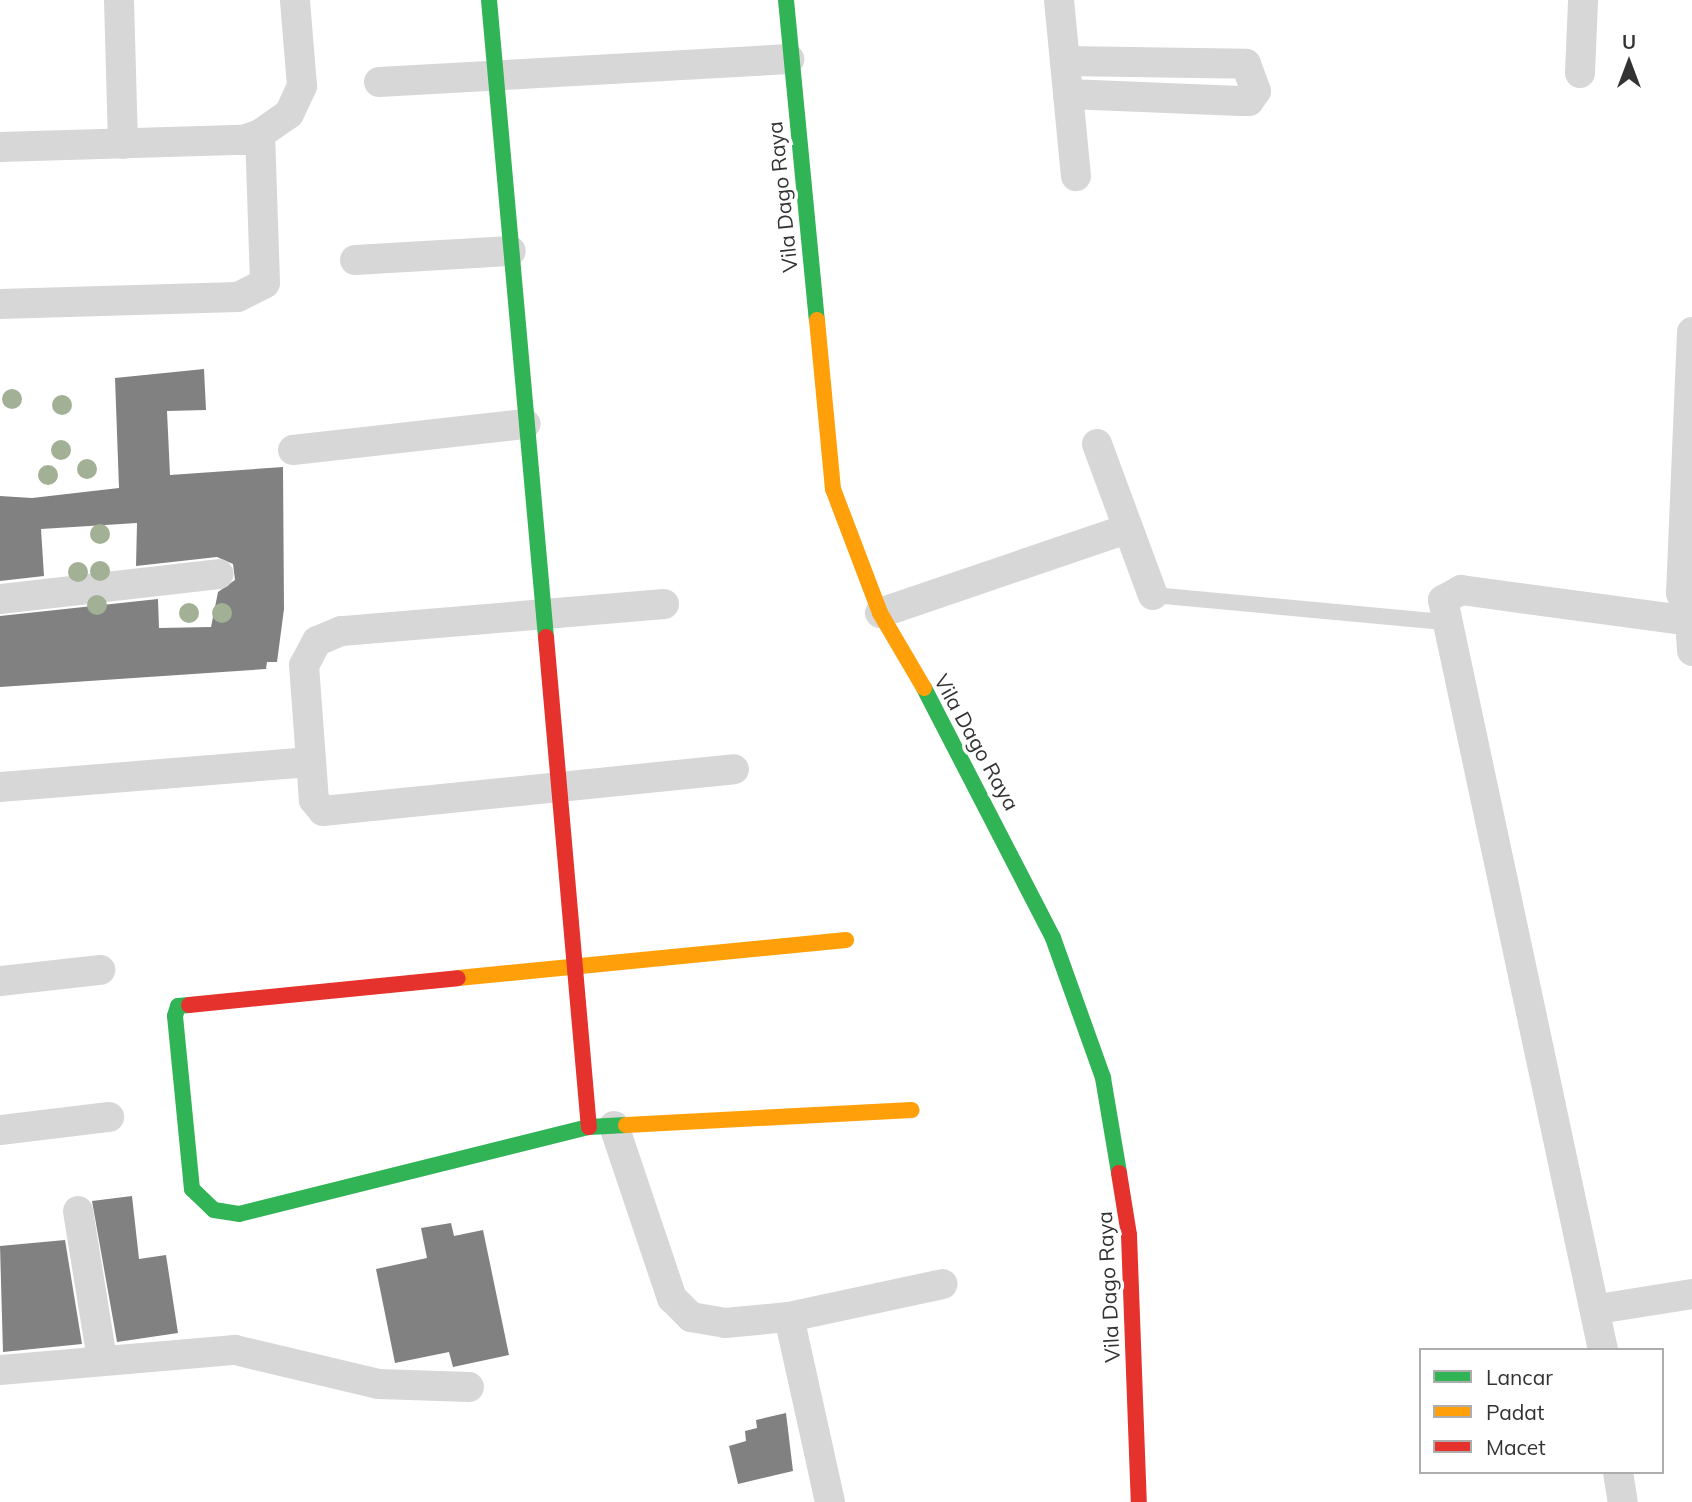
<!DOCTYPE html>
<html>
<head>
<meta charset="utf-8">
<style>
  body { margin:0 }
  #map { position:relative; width:1692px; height:1502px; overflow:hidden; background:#fff; font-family:Mulish,sans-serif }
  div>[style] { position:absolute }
  .building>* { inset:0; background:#818181 }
  .lane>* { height:16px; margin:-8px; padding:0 8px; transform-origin:8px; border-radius:8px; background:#d7d7d7 }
  .street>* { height:30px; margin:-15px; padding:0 15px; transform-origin:15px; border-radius:15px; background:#d7d7d7 }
  .fast>* { height:16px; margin:-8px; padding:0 8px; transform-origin:8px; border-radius:8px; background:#30b455 }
  .slow>* { height:16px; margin:-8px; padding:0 8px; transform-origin:8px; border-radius:8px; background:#ff9f0a }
  .jam>* { height:16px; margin:-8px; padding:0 8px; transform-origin:8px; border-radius:8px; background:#e5322d }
  .trees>* { width:20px; height:20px; margin:-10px; border-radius:50%; background:#a2b095 }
  span { translate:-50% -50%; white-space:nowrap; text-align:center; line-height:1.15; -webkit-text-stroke:7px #fff; paint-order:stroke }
  .street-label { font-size:21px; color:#333 }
  .legend { position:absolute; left:1419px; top:1348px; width:245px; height:126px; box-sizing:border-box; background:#fff; border:2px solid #adadad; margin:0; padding:9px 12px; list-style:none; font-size:21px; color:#333 }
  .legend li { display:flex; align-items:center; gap:14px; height:35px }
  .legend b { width:35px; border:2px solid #adadad }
  .north { position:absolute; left:1594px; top:28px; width:70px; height:70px; -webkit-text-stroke:5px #fff; paint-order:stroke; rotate:0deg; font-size:19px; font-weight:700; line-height:28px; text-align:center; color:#333 }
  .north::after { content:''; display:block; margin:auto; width:24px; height:32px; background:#333; clip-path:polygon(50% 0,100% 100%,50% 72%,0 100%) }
</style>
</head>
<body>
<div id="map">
  <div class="building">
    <i style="clip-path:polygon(204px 369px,206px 410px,167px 411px,170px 475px,283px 467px,284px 609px,277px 662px,267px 662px,266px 669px,0 687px,0 616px,158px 599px,159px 628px,211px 627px,218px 592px,235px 580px,233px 564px,217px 557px,136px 566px,137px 523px,41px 529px,44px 576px,0 581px,0 496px,32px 498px,119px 488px,115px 378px)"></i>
    <i style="clip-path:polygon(132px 1196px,139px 1259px,166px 1255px,178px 1333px,117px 1342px,92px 1201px)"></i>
    <i style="clip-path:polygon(451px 1223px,454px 1236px,483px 1230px,509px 1355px,453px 1367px,449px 1352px,395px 1363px,376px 1269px,427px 1258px,421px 1228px)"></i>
    <i style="clip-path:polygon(65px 1240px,82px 1344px,3px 1352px,0 1246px)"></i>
    <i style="clip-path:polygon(786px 1413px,793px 1471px,738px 1484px,729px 1446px,746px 1441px,745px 1431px,757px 1428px,756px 1420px)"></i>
  </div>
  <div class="lane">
    <i style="left:1153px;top:595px;width:292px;rotate:5.3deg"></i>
  </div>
  <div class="street">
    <i style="left:119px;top:0;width:144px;rotate:88.4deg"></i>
    <i style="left:1059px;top:0;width:177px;rotate:84.5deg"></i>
    <i style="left:1065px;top:61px;width:181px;rotate:0.9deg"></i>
    <i style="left:1246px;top:64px;width:29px;rotate:70deg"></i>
    <i style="left:1256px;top:91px;width:12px;rotate:125deg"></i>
    <i style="left:1249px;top:101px;width:9px;rotate:180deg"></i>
    <i style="left:1240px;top:101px;width:172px;rotate:-177.7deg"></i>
    <i style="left:1580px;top:73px;width:73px;rotate:-87.6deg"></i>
    <i style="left:379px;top:82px;width:411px;rotate:-3.2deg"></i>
    <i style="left:0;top:147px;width:243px;rotate:-1.7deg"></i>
    <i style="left:243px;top:140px;width:18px;rotate:-19deg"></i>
    <i style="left:260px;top:134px;width:35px;rotate:-35deg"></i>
    <i style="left:289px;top:114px;width:31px;rotate:-65deg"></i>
    <i style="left:302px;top:86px;width:86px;rotate:-94.7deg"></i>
    <i style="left:355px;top:260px;width:156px;rotate:-3.3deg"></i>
    <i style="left:0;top:304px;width:238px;rotate:-1.7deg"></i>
    <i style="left:238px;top:297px;width:30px;rotate:-27deg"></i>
    <i style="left:265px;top:283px;width:149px;rotate:-91.9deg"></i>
    <i style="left:1692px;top:332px;width:261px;rotate:92.4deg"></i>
    <i style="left:1681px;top:593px;width:31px;rotate:69deg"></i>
    <i style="left:1097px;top:444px;width:161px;rotate:69.7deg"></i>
    <i style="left:293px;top:450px;width:234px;rotate:-6.4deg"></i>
    <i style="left:0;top:599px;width:220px;rotate:-6.5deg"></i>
    <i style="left:664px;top:604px;width:324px;rotate:175.2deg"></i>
    <i style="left:341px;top:631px;width:26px;rotate:157deg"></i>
    <i style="left:317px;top:641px;width:27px;rotate:118deg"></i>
    <i style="left:304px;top:665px;width:135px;rotate:85.8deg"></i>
    <i style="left:314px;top:800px;width:14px;rotate:51deg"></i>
    <i style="left:323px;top:811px;width:413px;rotate:-5.8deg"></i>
    <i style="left:880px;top:613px;width:261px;rotate:-18.8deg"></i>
    <i style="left:0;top:787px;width:311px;rotate:-4.6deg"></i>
    <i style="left:0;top:981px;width:101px;rotate:-6.3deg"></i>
    <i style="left:614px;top:1126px;width:182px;rotate:71.4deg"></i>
    <i style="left:672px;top:1298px;width:27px;rotate:45deg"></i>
    <i style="left:691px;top:1317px;width:35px;rotate:10deg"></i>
    <i style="left:725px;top:1323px;width:64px;rotate:-5.4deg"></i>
    <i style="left:789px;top:1317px;width:157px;rotate:-12.1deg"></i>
    <i style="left:0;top:1130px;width:110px;rotate:-6.8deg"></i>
    <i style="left:78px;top:1211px;width:150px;rotate:80.8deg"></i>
    <i style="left:1598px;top:1309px;width:95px;rotate:-9.1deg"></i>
    <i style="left:789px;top:1317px;width:189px;rotate:77.5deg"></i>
    <i style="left:1603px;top:1350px;width:767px;rotate:-102.04deg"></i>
    <i style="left:1443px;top:600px;width:21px;rotate:-29deg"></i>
    <i style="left:1461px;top:590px;width:231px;rotate:7.7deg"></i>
    <i style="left:1690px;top:621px;width:30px;rotate:86deg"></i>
    <i style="left:0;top:1370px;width:236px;rotate:-4.9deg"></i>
    <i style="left:235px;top:1350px;width:148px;rotate:13.3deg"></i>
    <i style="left:379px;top:1384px;width:90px;rotate:1.9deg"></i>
    <i style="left:1618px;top:1472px;width:30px;rotate:81deg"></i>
  </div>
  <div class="fast">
    <i style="left:489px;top:0;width:640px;rotate:84.89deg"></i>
    <i style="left:786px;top:0;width:321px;rotate:84.5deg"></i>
    <i style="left:924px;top:688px;width:281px;rotate:62.7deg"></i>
    <i style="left:1053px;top:938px;width:149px;rotate:70.3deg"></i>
    <i style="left:1103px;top:1078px;width:96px;rotate:80.4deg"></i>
    <i style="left:189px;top:1005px;width:11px;rotate:175deg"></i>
    <i style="left:178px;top:1006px;width:10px;rotate:107deg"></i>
    <i style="left:175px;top:1016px;width:174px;rotate:84.4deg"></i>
    <i style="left:192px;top:1189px;width:30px;rotate:44deg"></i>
    <i style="left:214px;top:1210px;width:25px;rotate:9deg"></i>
    <i style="left:239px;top:1214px;width:361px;rotate:-14deg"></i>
    <i style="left:589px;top:1127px;width:37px;rotate:-3deg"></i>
  </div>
  <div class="slow">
    <i style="left:817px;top:320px;width:170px;rotate:84.6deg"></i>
    <i style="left:833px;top:489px;width:133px;rotate:69.2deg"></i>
    <i style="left:880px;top:613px;width:87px;rotate:59.6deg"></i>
    <i style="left:458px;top:978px;width:390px;rotate:-5.6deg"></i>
    <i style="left:626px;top:1125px;width:286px;rotate:-3deg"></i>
  </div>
  <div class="jam">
    <i style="left:546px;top:637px;width:492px;rotate:85deg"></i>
    <i style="left:189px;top:1005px;width:270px;rotate:-5.7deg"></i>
    <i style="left:1119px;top:1173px;width:63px;rotate:80.8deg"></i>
    <i style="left:1129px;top:1235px;width:267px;rotate:87.9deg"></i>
  </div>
  <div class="trees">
    <i style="left:12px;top:399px"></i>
    <i style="left:62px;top:405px"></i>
    <i style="left:61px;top:450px"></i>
    <i style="left:87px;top:469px"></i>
    <i style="left:48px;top:475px"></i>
    <i style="left:100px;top:534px"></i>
    <i style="left:100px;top:571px"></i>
    <i style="left:78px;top:572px"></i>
    <i style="left:97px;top:605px"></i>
    <i style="left:189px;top:613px"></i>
    <i style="left:222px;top:613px"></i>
  </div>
  <div class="street-label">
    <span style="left:782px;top:197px;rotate:-96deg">Vila Dago Raya</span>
    <span style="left:977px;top:742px;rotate:61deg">Vila Dago Raya</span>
    <span style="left:1108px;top:1287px;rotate:-93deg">Vila Dago Raya</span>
  </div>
  <ul class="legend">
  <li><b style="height:9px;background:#30b455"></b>Lancar</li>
  <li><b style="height:9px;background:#ff9f0a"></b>Padat</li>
  <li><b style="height:9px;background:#e5322d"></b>Macet</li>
  </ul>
  <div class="north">U</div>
</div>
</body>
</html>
